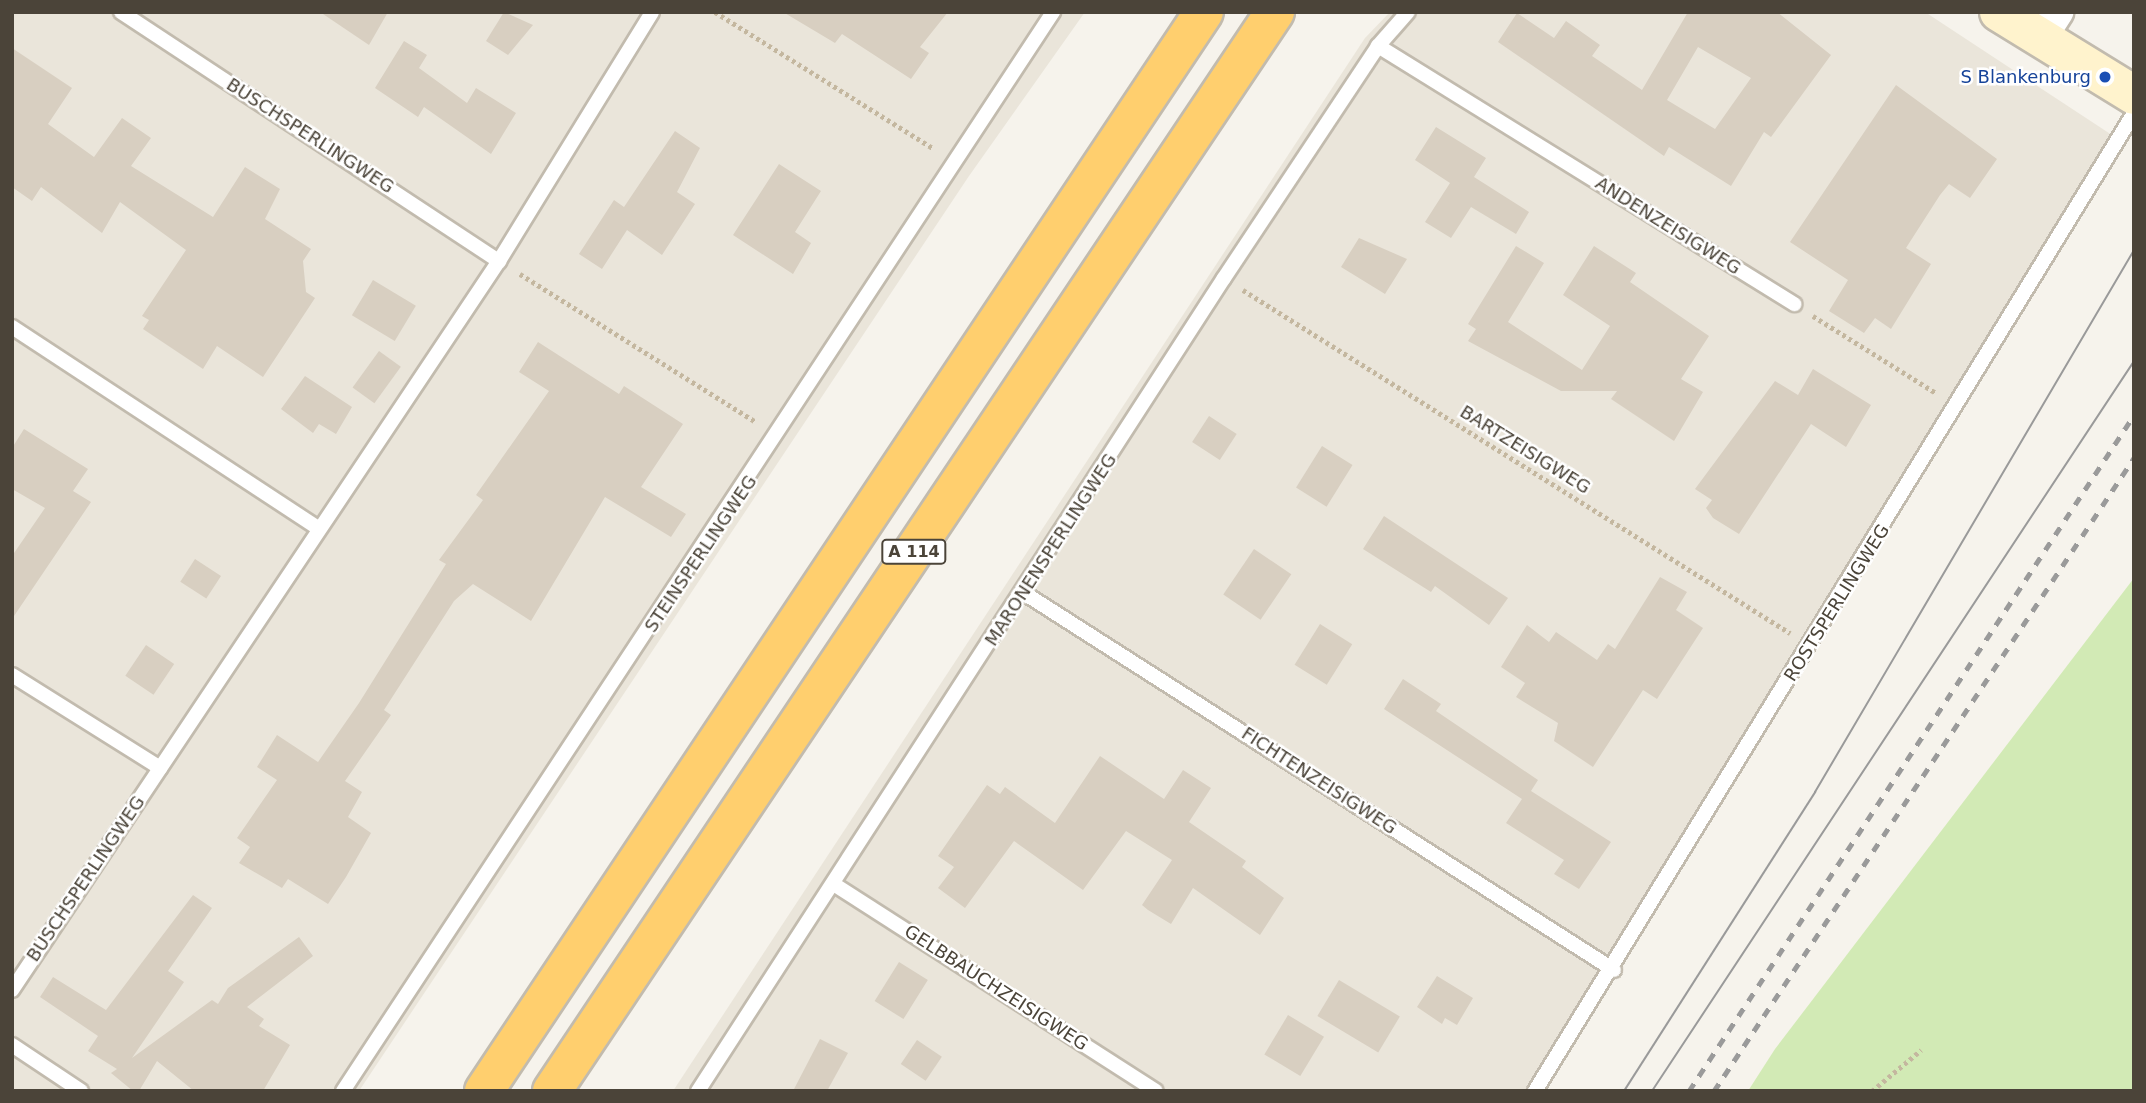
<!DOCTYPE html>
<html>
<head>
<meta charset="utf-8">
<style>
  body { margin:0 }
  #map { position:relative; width:2146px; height:1103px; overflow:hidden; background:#f6f3ec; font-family:"DejaVu Sans",sans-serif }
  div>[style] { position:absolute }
  .residential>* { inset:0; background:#eae5da }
  .green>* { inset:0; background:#d2eab5 }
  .building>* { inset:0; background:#d8cfc1; transform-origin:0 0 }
  .path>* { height:4.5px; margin-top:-2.25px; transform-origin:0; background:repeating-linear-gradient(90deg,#c4b79f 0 3.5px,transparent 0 7px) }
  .roads { filter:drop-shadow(2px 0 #c2bbae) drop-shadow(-2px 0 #c2bbae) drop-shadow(0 2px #c2bbae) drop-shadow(0 -2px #c2bbae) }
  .service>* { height:14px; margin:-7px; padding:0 7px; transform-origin:7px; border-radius:7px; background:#fff }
  .minor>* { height:30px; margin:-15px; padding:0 15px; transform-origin:15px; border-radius:15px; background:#fff }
  .secondary>* { height:38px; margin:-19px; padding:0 19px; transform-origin:19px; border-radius:19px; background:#fff3cd }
  .motorway>* { height:38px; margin:-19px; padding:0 19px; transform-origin:19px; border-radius:19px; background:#ffcf6e }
  .tram>* { height:2px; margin:-1px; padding:0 1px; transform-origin:1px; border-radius:1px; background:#9a9a9a }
  .rail>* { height:5px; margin-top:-2.5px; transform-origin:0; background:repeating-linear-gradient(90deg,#9a9a9a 0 9px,transparent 0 18px) }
  .dots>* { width:19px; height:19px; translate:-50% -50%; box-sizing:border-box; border:4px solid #fff; border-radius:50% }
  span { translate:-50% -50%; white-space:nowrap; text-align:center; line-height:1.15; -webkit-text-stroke:5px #fff; paint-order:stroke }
  .shield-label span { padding:2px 5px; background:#fff; border:2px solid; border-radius:5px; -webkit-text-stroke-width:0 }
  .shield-label { font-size:16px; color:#4b4439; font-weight:700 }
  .transit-label { font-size:18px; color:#164399 }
  .right { translate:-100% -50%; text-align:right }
  .street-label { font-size:18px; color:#4b4439 }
  .frame { position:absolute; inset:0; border:14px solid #4b4439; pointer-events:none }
</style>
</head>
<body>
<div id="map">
  <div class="residential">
    <i style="clip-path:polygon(12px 12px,1085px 12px,969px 176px,359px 1091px,12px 1091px)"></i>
    <i style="clip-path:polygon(1390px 12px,1925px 12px,2118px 139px,1541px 1091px,673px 1091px,1365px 38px)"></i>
  </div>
  <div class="green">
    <i style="clip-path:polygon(2134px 578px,2134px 1091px,1748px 1091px,1775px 1049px)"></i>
  </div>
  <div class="building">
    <i style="clip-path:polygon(320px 12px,388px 12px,369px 45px)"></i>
    <i style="clip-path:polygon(504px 12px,533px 25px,508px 55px,486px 41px)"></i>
    <i style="clip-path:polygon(783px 12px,948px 12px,920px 47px,929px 53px,911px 79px,842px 34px,835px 43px)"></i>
    <i style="clip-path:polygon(evenodd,1688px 12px,1777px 12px,1831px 55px,1771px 137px,1764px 132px,1731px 186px,1669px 147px,1664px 156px,1498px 42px,1517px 13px,1554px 38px,1566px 21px,1600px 45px,1592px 56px,1642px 90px,1688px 12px,1698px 47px,1751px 78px,1715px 129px,1667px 100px,1698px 47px)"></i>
    <i style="clip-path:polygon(404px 41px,427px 55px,419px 68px,467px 103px,476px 88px,516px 113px,491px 154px,424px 107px,418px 117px,375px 88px)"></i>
    <i style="clip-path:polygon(12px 48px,72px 88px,48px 124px,94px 157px,122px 118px,151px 138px,131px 166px,213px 217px,245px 167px,280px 189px,265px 219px,311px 249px,303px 261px,306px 292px,315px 298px,263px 377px,217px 346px,203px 369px,143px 329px,149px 320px,142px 316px,186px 250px,120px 202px,102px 233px,41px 187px,32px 201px,12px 187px)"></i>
    <i style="clip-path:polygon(1896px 85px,1997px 159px,1970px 198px,1949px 184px,1940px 195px,1906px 248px,1931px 264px,1891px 329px,1875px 318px,1864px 333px,1829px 311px,1848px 280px,1790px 242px)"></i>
    <i style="clip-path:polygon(1436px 127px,1486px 158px,1474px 177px,1529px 212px,1516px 234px,1471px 207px,1451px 238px,1425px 222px,1450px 183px,1415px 160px)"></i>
    <i style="clip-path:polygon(675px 131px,700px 148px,677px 192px,695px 204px,662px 255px,627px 230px,602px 269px,579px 254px,614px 200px,624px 207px)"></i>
    <i style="clip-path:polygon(779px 164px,821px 191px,795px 232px,811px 243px,793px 274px,733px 235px)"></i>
    <i style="clip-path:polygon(1359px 238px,1407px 259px,1385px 294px,1341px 267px)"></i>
    <i style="clip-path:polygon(1516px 246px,1544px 263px,1508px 322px,1582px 370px,1610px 326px,1563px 295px,1594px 246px,1636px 273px,1630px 282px,1709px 336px,1681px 379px,1703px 392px,1674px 441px,1611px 399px,1617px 391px,1561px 391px,1468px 341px,1476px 329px,1468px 324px)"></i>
    <i style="left:373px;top:280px;width:50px;height:41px;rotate:31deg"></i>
    <i style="clip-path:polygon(538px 342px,619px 394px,624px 386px,683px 424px,641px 487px,686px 514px,671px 537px,605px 497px,531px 621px,473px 584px,454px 601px,384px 710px,391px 715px,345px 781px,362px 792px,348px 817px,371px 833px,346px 877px,328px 904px,288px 879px,282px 888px,239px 863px,250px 847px,237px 838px,277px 780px,257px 767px,277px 735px,318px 762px,359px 703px,446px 564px,439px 560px,483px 500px,476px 495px,549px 391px,519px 372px)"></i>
    <i style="left:379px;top:351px;width:27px;height:45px;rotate:36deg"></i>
    <i style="clip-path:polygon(1813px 369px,1871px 405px,1846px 447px,1811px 424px,1739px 534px,1713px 518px,1706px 508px,1712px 500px,1695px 489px,1775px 381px,1798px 395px)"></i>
    <i style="clip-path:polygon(305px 376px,352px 407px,336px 434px,319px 424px,313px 433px,281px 409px)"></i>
    <i style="left:1209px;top:416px;width:33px;height:31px;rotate:33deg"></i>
    <i style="clip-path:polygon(24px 429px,88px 469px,73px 491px,91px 502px,12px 619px,12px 556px,45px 508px,12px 489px,12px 448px)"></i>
    <i style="left:1322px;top:446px;width:36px;height:49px;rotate:32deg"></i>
    <i style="clip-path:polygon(1384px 516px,1508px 598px,1489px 625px,1435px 586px,1431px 592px,1363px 549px)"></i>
    <i style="left:1254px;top:549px;width:45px;height:55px;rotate:34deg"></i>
    <i style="left:195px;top:559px;width:31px;height:27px;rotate:33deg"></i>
    <i style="clip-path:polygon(1660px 577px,1687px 592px,1676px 610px,1703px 628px,1657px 699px,1643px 690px,1593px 767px,1554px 741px,1558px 723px,1516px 697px,1525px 683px,1501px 667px,1527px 625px,1549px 642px,1556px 632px,1597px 660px,1608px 644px,1615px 649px)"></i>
    <i style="left:1320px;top:624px;width:38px;height:48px;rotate:32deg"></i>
    <i style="left:146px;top:645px;width:34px;height:37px;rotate:34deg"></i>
    <i style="clip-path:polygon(1403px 679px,1441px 704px,1436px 711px,1538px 780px,1531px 791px,1611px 842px,1579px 889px,1554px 874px,1564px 860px,1506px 823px,1522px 799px,1384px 709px)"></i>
    <i style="clip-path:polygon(1100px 756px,1164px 799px,1183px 770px,1211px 788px,1189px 822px,1246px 861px,1242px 867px,1284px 898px,1260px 935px,1193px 888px,1171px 924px,1148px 910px,1142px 905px,1172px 860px,1126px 831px,1083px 890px,1014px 841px,965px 908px,938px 888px,954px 867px,938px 856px,987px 785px,1000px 794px,1005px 787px,1055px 823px)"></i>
    <i style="clip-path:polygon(193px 895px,212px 908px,168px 971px,184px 982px,132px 1058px,212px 1000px,218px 1004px,228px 988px,299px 937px,313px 956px,247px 1007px,264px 1019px,259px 1026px,290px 1045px,263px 1091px,194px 1091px,157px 1061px,139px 1091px,133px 1091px,111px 1073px,117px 1069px,88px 1051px,98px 1036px,40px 997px,53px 977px,106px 1010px)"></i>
    <i style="left:899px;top:962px;width:34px;height:46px;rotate:32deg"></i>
    <i style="clip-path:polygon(1437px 976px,1473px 998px,1457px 1025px,1445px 1018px,1442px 1024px,1417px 1007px)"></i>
    <i style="left:1339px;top:980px;width:71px;height:42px;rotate:31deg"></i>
    <i style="left:1288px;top:1015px;width:42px;height:46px;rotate:31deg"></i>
    <i style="clip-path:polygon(820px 1039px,848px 1053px,827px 1091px,793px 1091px)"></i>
    <i style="left:917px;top:1040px;width:30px;height:29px;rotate:34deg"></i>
  </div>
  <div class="path">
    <i style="left:715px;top:12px;width:258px;rotate:32deg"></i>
    <i style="left:520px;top:274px;width:279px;rotate:32.1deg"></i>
    <i style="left:1243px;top:290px;width:646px;rotate:32.09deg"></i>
    <i style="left:1813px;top:316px;width:145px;rotate:32deg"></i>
    <i style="left:1872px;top:1091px;width:64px;rotate:-39.9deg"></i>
  </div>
  <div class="roads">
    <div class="service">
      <i style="left:121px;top:12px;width:453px;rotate:33.4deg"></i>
      <i style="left:1378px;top:46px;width:490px;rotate:31.8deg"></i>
      <i style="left:12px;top:327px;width:367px;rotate:33.3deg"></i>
      <i style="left:1024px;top:593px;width:700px;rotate:32.58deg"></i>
      <i style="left:12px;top:675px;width:175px;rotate:32.1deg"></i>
      <i style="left:835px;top:885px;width:381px;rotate:32.7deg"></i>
      <i style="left:12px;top:990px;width:877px;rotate:-56.26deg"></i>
      <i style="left:499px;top:261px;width:292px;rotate:-58.4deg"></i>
      <i style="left:12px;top:1045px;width:83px;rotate:33.7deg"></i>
      <i style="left:343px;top:1091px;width:1292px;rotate:-56.65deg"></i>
      <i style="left:698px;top:1091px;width:968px;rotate:-57.1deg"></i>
      <i style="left:1224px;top:278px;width:278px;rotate:-56.4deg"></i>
      <i style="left:1378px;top:46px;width:45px;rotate:-48.6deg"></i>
      <i style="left:1535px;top:1091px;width:1147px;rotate:-58.51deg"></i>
    </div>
    <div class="minor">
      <i style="left:2042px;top:37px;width:30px;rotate:-57deg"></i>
    </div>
    <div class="secondary">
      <i style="left:1999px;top:12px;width:158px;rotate:31.6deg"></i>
    </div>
    <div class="motorway">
      <i style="left:484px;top:1091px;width:1297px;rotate:-56.29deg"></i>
      <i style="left:552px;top:1091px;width:1299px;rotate:-56.18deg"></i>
    </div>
  </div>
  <div class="tram">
    <i style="left:1624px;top:1091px;width:355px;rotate:-57.4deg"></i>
    <i style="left:1815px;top:792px;width:629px;rotate:-59.52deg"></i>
    <i style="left:1652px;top:1091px;width:875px;rotate:-56.56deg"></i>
  </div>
  <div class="rail">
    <i style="left:1689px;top:1091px;width:809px;rotate:-56.64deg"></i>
    <i style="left:1714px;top:1091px;width:760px;rotate:-56.44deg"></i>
  </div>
  <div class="dots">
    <i style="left:2105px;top:77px;background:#1a4fb4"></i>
  </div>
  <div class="shield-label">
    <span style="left:914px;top:552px">A 114</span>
  </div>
  <div class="transit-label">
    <span class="right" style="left:2091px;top:77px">S Blankenburg</span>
  </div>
  <div class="street-label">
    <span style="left:310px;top:136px;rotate:33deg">BUSCHSPERLINGWEG</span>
    <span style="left:1668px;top:226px;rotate:32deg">ANDENZEISIGWEG</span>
    <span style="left:1525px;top:450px;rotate:32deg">BARTZEISIGWEG</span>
    <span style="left:1051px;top:550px;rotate:-57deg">MARONENSPERLINGWEG</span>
    <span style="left:701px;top:554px;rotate:-56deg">STEINSPERLINGWEG</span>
    <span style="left:1837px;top:603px;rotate:-58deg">ROSTSPERLINGWEG</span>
    <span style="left:1319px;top:781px;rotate:33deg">FICHTENZEISIGWEG</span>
    <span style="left:86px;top:879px;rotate:-56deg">BUSCHSPERLINGWEG</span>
    <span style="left:996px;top:988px;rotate:33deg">GELBBAUCHZEISIGWEG</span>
  </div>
  <div class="frame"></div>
</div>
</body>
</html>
